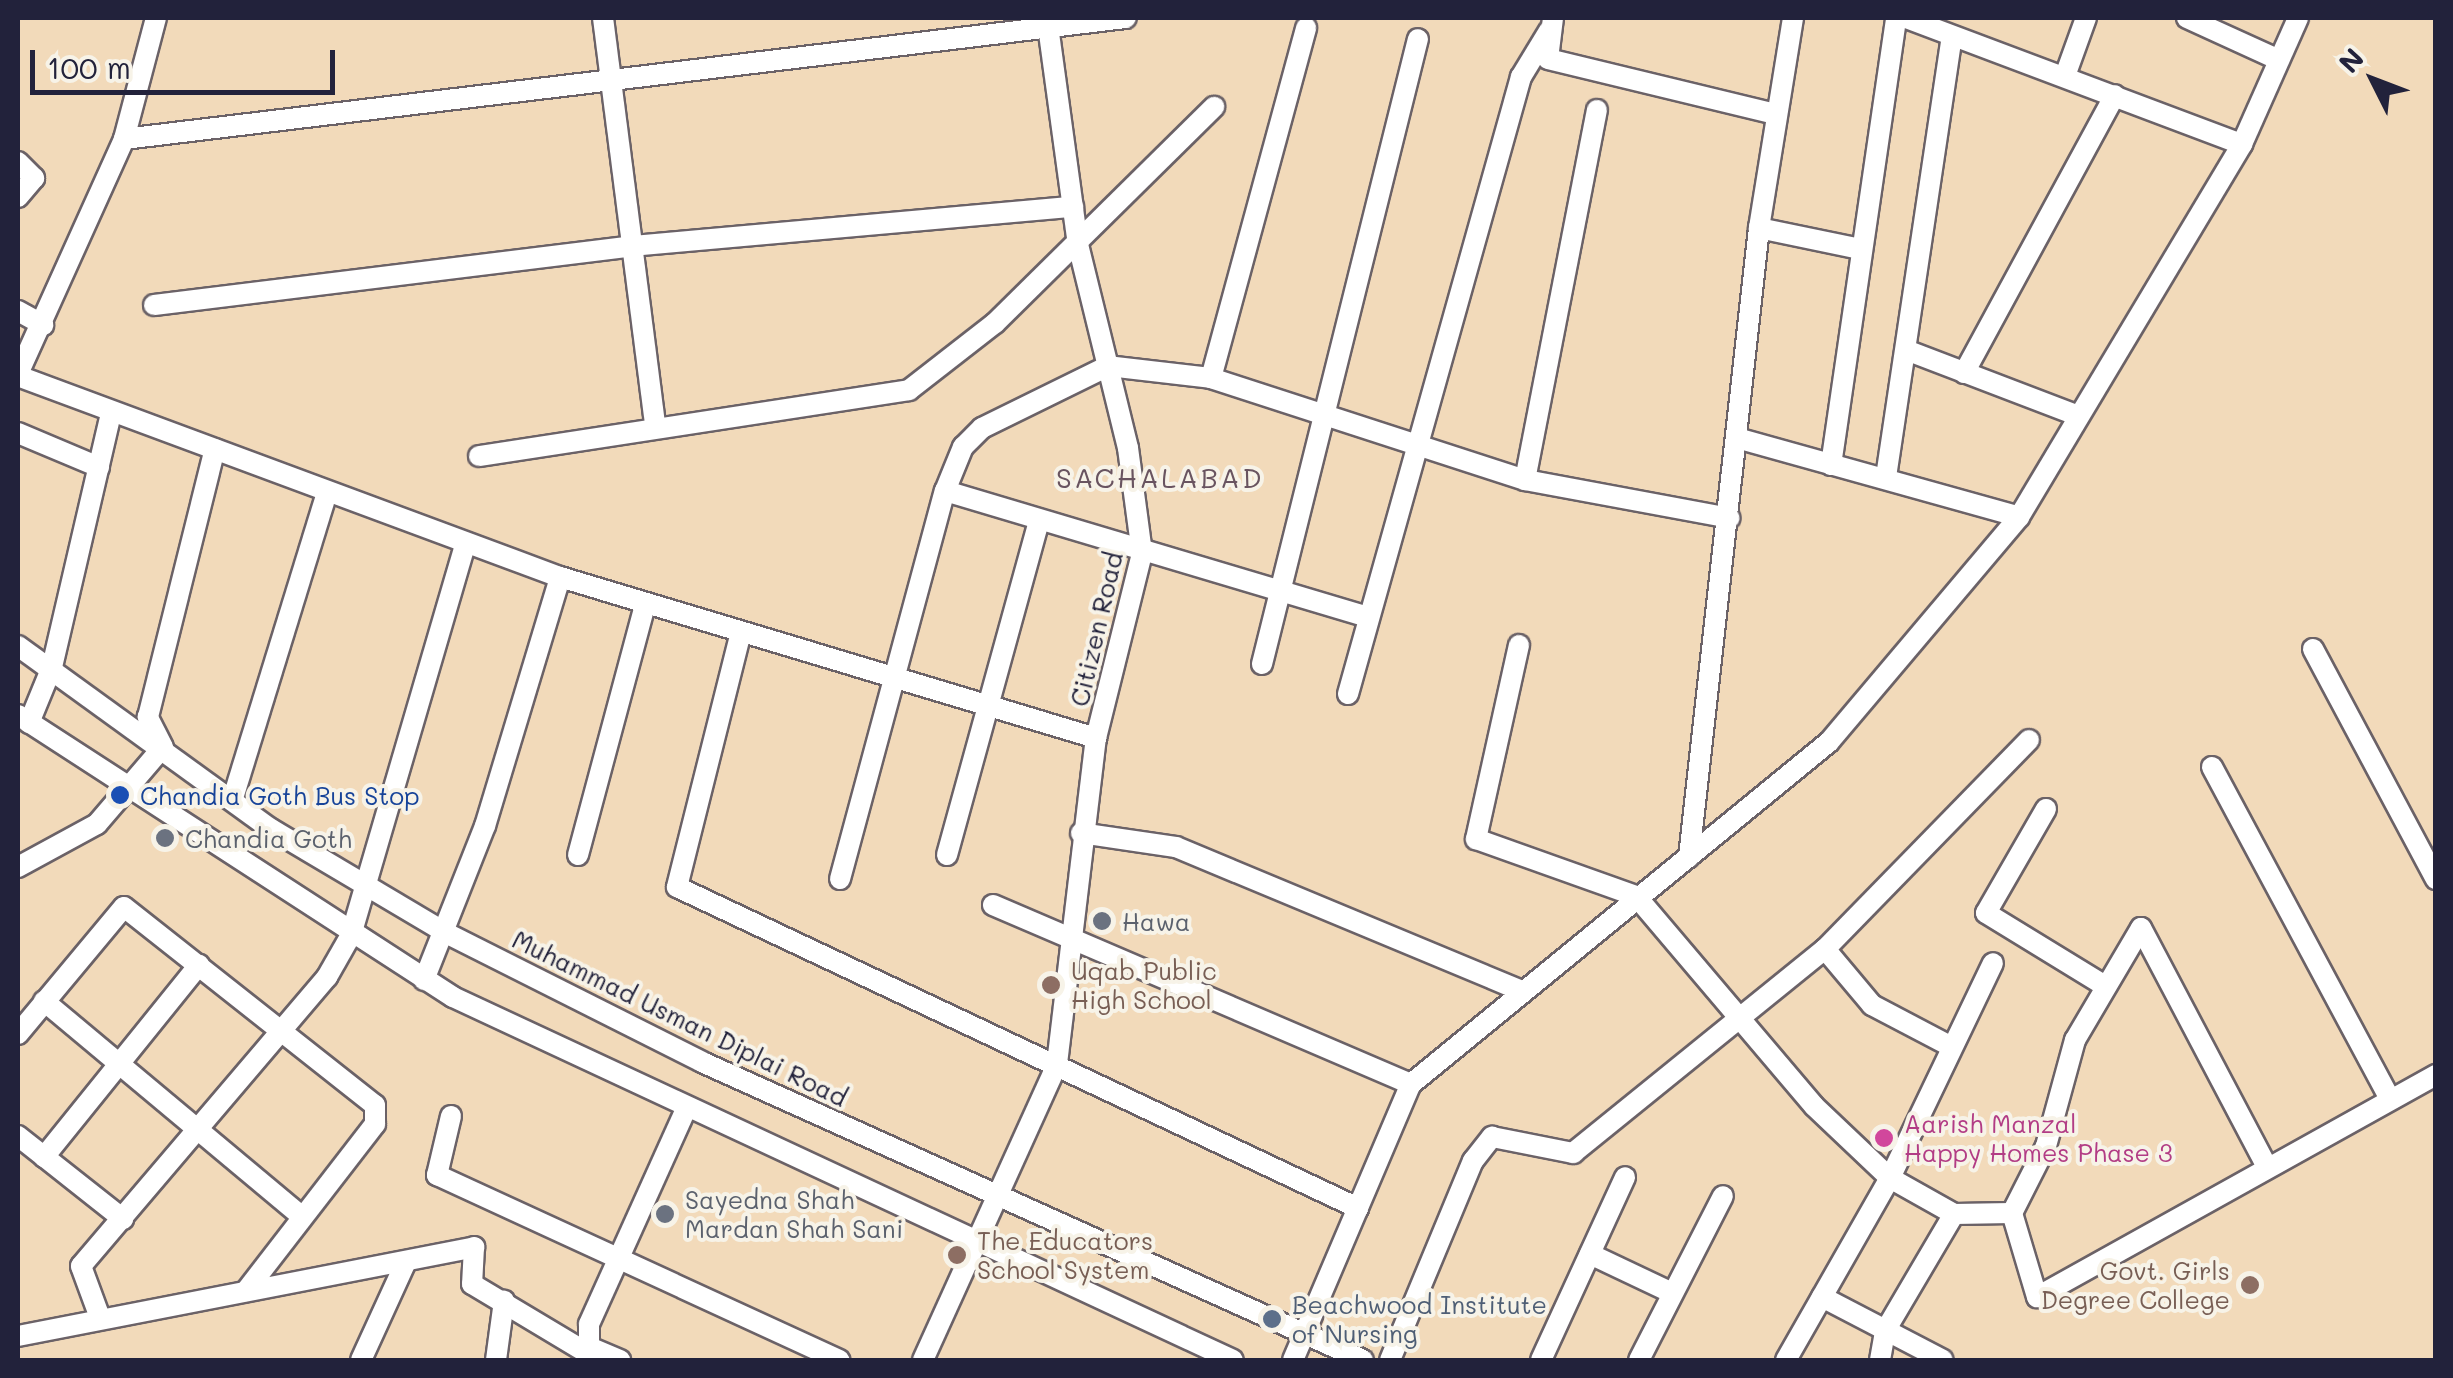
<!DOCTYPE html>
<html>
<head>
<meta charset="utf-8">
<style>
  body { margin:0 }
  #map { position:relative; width:2453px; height:1378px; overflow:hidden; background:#f2daba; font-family:Mali,sans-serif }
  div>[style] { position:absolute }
  .roads { filter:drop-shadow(2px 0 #6b6267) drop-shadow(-2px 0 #6b6267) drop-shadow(0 2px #6b6267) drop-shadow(0 -2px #6b6267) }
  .minor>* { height:20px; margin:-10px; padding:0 10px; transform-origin:10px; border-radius:10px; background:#fff }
  .dots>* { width:28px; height:28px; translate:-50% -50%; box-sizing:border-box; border:5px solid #f7f3e8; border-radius:50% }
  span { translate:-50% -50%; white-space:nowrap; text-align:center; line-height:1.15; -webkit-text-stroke:8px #f7f3e8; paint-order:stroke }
  .street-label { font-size:25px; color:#22223b }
  .transit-label { font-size:25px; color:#164399 }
  .left { translate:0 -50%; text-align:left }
  .worship-label { font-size:25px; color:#5b616d }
  .education-label { font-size:25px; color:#785e54 }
  .right { translate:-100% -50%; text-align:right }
  .hotel-label { font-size:25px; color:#b23c85 }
  .service-label { font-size:25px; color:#4e5e75 }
  .neighbourhood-label { font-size:28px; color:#695460; letter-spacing:2.5px }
  .frame { position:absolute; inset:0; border:20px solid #22223b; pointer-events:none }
  .north { position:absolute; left:2323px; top:30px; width:100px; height:100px; -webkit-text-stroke:8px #f7f3e8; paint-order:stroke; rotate:312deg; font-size:28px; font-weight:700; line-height:40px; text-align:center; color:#22223b }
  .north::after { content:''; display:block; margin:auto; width:35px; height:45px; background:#22223b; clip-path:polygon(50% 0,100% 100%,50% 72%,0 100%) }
  .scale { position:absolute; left:30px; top:50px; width:305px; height:45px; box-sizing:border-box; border:5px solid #22223b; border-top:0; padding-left:12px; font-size:30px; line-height:35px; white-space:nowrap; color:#22223b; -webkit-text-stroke:8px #f7f3e8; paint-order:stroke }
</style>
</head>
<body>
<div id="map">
  <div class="roads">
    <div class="minor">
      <i style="left:603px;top:18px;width:409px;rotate:82.7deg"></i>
      <i style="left:1553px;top:18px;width:41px;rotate:97deg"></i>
      <i style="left:1548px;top:59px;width:235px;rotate:13.6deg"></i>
      <i style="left:1906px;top:18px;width:359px;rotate:20.6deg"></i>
      <i style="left:2187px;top:18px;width:101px;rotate:24.5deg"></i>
      <i style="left:2065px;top:76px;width:62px;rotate:-70.1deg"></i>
      <i style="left:124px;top:139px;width:1009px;rotate:-6.89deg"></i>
      <i style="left:18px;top:162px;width:23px;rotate:45deg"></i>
      <i style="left:34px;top:178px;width:25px;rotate:130deg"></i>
      <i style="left:1759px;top:228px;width:99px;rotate:11.7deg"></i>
      <i style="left:154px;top:305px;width:482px;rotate:-7deg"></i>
      <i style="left:632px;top:246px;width:443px;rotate:-5.1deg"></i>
      <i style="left:18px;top:311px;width:29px;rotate:29deg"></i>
      <i style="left:1906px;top:350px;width:185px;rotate:20.9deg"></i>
      <i style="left:1964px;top:373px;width:316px;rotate:-61.5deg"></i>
      <i style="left:18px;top:374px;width:258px;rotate:-65.7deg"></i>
      <i style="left:124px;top:139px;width:125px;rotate:-75.2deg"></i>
      <i style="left:18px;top:376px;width:578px;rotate:20.35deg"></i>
      <i style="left:560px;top:577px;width:560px;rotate:16.72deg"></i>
      <i style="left:1211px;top:378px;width:363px;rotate:-74.8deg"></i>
      <i style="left:18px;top:433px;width:88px;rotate:22.8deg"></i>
      <i style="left:1737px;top:438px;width:293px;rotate:15.6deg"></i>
      <i style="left:479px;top:456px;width:435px;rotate:-8.7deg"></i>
      <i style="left:909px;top:390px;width:109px;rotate:-37.9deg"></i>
      <i style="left:995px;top:323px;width:308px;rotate:-44.6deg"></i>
      <i style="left:1831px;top:465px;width:452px;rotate:-81.7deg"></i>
      <i style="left:1886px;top:477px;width:445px;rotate:-81.5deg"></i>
      <i style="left:1525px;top:480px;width:377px;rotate:-79deg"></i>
      <i style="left:1368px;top:617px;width:441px;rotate:-163.4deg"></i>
      <i style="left:945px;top:491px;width:48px;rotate:-67.8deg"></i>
      <i style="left:963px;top:447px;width:27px;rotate:-45deg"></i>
      <i style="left:982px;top:428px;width:140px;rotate:-26.2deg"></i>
      <i style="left:1108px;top:366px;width:104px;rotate:6.6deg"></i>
      <i style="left:1211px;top:378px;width:330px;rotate:18deg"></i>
      <i style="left:1525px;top:480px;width:208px;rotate:10.5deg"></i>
      <i style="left:740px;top:636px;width:259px;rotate:104.1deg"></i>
      <i style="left:677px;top:887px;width:753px;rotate:25.24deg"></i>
      <i style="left:1519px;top:645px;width:199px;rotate:102.5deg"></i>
      <i style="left:1476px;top:839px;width:170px;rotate:19.6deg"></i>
      <i style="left:1636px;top:896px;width:275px;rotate:49.7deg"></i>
      <i style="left:1814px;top:1106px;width:105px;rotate:43.5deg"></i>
      <i style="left:1890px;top:1178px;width:73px;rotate:29.4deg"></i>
      <i style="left:1954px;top:1214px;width:58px;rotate:-1deg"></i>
      <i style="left:18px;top:646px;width:312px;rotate:35.9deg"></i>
      <i style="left:271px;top:829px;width:204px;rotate:30.7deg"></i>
      <i style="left:446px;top:933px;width:287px;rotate:26.7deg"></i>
      <i style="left:702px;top:1062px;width:725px;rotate:24.27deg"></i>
      <i style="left:2313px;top:649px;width:261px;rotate:61.9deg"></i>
      <i style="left:1262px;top:664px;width:644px;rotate:-75.99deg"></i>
      <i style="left:1348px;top:694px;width:641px;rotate:-74.34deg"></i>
      <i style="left:1521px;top:77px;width:54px;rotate:-58.7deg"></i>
      <i style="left:18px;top:715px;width:518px;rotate:32.95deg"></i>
      <i style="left:453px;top:997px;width:860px;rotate:24.96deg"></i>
      <i style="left:29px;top:723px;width:61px;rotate:-67.7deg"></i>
      <i style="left:52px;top:667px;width:260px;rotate:-76.9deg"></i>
      <i style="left:2212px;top:767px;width:377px;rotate:61.8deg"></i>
      <i style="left:233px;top:798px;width:320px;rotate:-72.9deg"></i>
      <i style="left:2046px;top:809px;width:120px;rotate:120deg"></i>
      <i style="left:1986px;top:913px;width:136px;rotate:31.5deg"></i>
      <i style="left:1081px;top:833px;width:96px;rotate:8.4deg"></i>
      <i style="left:1176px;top:847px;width:372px;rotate:22.6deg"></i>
      <i style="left:578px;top:855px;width:259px;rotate:-75deg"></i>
      <i style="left:947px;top:855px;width:346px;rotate:-74.6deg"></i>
      <i style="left:1689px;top:857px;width:633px;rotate:-83.65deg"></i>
      <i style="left:1759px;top:228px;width:213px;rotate:-80.8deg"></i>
      <i style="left:18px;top:867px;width:90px;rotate:-28.6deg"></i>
      <i style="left:97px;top:824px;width:101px;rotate:-49.4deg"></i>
      <i style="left:163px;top:747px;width:34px;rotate:-117deg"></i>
      <i style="left:148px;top:717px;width:276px;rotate:-76deg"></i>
      <i style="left:840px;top:879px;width:402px;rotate:-74.9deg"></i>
      <i style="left:993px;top:905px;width:455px;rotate:23.2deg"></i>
      <i style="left:1825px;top:949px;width:73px;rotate:50deg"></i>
      <i style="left:1872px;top:1005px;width:90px;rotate:27.7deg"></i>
      <i style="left:424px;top:980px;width:166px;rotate:-68.4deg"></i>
      <i style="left:485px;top:826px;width:260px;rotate:-73.2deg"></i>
      <i style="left:44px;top:1001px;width:336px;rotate:39.9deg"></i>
      <i style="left:18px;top:1034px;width:165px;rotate:-50.2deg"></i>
      <i style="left:124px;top:907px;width:320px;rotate:38.3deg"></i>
      <i style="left:375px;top:1105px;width:19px;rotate:90deg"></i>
      <i style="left:375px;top:1124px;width:211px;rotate:127.7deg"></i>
      <i style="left:451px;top:1116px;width:61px;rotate:103.3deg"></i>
      <i style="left:437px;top:1175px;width:443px;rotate:24.7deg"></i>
      <i style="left:18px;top:1136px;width:134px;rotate:38.3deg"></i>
      <i style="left:44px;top:1157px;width:247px;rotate:-51.1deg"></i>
      <i style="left:2266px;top:1165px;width:268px;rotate:-117.8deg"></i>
      <i style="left:2141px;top:928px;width:130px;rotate:120.5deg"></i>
      <i style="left:2075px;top:1040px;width:110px;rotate:105.3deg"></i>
      <i style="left:2046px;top:1146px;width:75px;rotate:116.9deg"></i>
      <i style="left:2012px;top:1213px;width:88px;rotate:73.4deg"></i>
      <i style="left:2037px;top:1297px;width:457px;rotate:-29.1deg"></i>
      <i style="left:1590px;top:1254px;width:91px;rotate:25.4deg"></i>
      <i style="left:1822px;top:1297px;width:136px;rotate:27.5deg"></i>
      <i style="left:99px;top:1315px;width:52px;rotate:-110.2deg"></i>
      <i style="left:81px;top:1266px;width:380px;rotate:-49.6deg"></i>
      <i style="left:327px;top:977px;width:48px;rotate:-60.3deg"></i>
      <i style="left:351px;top:935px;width:407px;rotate:-73.7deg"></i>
      <i style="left:18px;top:1336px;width:465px;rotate:-11deg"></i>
      <i style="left:474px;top:1247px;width:37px;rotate:93deg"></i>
      <i style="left:472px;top:1284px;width:136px;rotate:30.9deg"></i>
      <i style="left:589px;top:1347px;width:34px;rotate:23deg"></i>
      <i style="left:361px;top:1360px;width:106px;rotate:-65.4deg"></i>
      <i style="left:496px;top:1360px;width:60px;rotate:-82.3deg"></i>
      <i style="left:589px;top:1360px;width:36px;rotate:-90deg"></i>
      <i style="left:589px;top:1324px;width:238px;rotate:-65.7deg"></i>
      <i style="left:923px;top:1360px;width:325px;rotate:-65.6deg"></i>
      <i style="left:1057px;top:1064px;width:328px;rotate:-83.2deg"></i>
      <i style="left:1096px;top:738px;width:191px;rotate:-76deg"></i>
      <i style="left:1142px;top:553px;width:106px;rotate:-97.6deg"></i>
      <i style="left:1128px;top:448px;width:209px;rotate:-103.8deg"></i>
      <i style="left:1078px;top:245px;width:229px;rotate:-97.8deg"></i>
      <i style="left:1293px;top:1360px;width:300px;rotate:-66.9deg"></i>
      <i style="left:1411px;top:1084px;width:540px;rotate:-39.29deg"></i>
      <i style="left:1829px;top:742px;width:294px;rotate:-49.8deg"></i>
      <i style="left:2019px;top:517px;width:435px;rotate:-59.1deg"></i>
      <i style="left:2242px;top:144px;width:138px;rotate:-66deg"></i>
      <i style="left:1390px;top:1360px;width:216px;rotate:-67.4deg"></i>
      <i style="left:1473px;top:1161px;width:31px;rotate:-52deg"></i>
      <i style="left:1492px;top:1137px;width:83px;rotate:11.2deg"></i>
      <i style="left:1573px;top:1153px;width:324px;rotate:-39deg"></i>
      <i style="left:1825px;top:949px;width:292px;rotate:-45.7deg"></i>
      <i style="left:1541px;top:1360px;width:201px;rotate:-65.3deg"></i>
      <i style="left:1639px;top:1360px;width:184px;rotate:-62.9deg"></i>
      <i style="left:1786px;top:1360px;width:210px;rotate:-60.3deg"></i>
      <i style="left:1890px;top:1178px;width:238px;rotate:-64.4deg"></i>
      <i style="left:1880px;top:1360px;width:29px;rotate:-80deg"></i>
      <i style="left:1885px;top:1331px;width:136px;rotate:-59.5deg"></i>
    </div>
  </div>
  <div class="dots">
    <i style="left:120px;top:795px;background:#1a4fb4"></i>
    <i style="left:165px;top:838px;background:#6b7280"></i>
    <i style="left:1102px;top:921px;background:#6b7280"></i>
    <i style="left:1051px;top:985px;background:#8d6e63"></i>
    <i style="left:1884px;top:1138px;background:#d1479c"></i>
    <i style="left:665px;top:1214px;background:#6b7280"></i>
    <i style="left:957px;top:1255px;background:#8d6e63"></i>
    <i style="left:2250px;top:1285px;background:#8d6e63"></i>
    <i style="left:1272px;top:1319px;background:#5c6f8a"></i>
  </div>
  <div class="street-label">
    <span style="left:1096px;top:629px;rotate:-77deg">Citizen Road</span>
    <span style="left:680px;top:1018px;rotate:26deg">Muhammad Usman Diplai Road</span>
  </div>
  <div class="transit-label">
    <span class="left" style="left:140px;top:795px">Chandia Goth Bus Stop</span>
  </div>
  <div class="worship-label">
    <span class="left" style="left:185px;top:838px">Chandia Goth</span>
    <span class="left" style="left:1122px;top:921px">Hawa</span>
    <span class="left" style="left:685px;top:1214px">Sayedna Shah<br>Mardan Shah Sani</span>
  </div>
  <div class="education-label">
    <span class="left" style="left:1071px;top:985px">Uqab Public<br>High School</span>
    <span class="left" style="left:977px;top:1255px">The Educators<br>School System</span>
    <span class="right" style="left:2230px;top:1285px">Govt. Girls<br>Degree College</span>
  </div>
  <div class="hotel-label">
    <span class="left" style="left:1904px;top:1138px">Aarish Manzal<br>Happy Homes Phase 3</span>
  </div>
  <div class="service-label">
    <span class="left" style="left:1292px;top:1319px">Beachwood Institute<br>of Nursing</span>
  </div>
  <div class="neighbourhood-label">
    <span style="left:1160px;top:477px">SACHALABAD</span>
  </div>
  <div class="frame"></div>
  <div class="north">N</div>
  <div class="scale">100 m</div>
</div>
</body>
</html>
